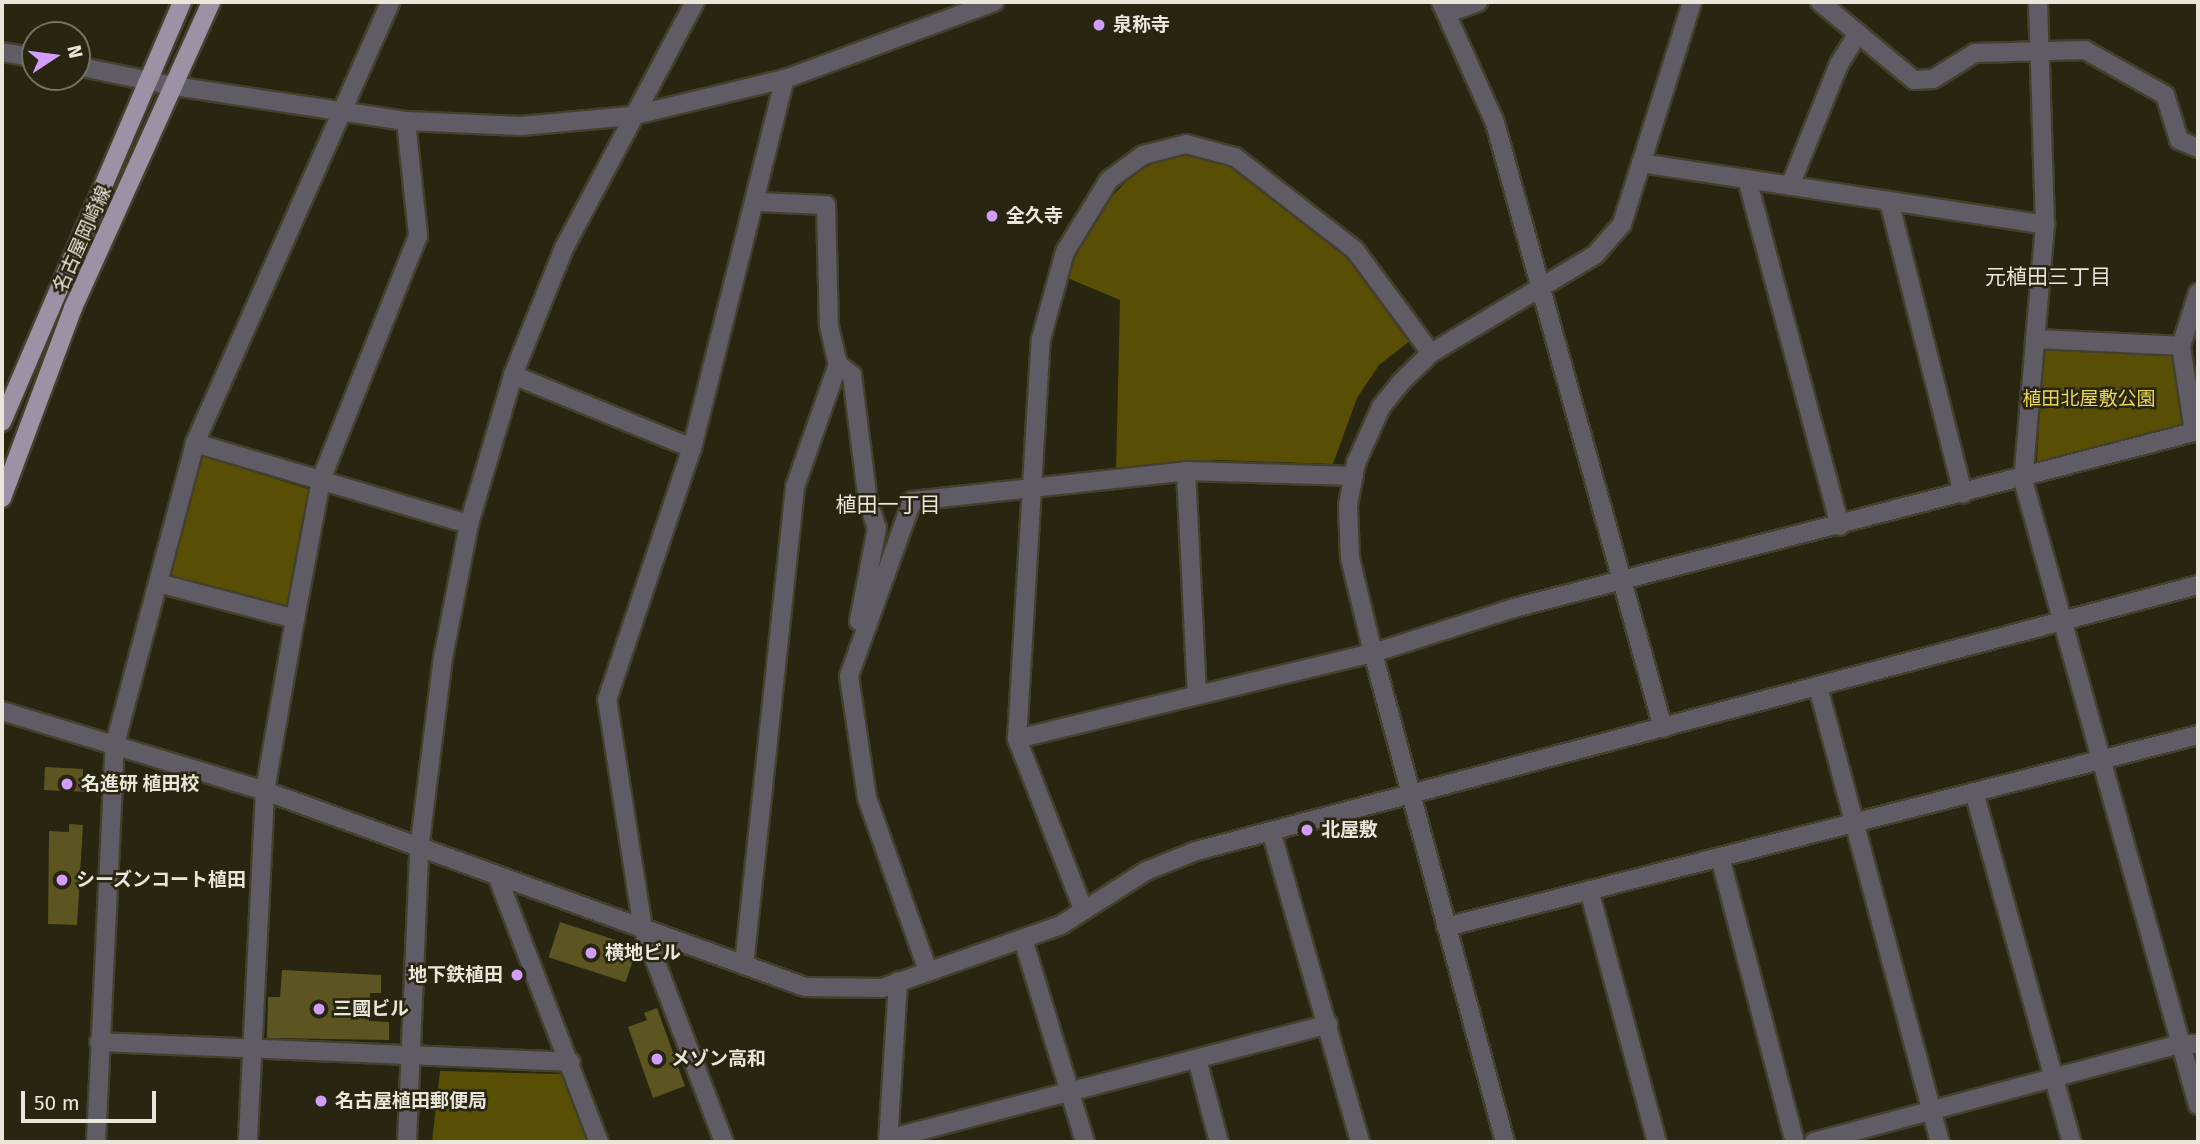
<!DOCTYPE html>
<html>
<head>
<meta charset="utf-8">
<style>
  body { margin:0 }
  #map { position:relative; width:2200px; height:1144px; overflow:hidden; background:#282511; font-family:"Fira Sans","Noto Sans JP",sans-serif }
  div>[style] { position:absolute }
  .green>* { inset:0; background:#584f04 }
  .building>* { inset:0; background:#5c5521; transform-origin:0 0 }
  .roads { filter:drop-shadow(2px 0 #43402d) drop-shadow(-2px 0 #43402d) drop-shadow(0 2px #43402d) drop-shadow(0 -2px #43402d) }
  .minor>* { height:18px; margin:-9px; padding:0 9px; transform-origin:9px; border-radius:9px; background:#605c65 }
  .tertiary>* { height:18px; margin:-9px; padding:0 9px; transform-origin:9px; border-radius:9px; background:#605c65 }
  .primary>* { height:18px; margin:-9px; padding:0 9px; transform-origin:9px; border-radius:9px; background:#9c92a5 }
  .dots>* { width:19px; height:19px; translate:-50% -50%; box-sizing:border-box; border:4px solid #282511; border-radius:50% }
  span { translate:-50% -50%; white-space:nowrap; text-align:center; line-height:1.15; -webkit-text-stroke:5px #282511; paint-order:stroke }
  .poi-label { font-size:19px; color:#e9e7da; font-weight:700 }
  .left { translate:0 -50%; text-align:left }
  .right { translate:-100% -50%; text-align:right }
  .street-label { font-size:19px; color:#e9e7da }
  .park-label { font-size:19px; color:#ebd855 }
  .neighbourhood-label { font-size:21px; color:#e9e7da }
  .frame { position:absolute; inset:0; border:4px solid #e9e7da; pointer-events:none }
  .north { position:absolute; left:21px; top:21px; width:70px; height:70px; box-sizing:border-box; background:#282511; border:2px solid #757361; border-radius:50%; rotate:77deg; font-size:19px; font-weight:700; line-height:28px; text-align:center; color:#e9e7da }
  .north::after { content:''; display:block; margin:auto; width:24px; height:32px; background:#d29dfd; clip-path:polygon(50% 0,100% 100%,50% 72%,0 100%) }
  .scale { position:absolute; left:21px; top:1091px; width:135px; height:32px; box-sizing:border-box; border:4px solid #e9e7da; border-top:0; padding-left:9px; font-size:21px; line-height:24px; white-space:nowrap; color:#e9e7da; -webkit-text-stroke:5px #282511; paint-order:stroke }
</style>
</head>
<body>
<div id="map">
  <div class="green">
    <i style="clip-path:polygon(1208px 153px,1246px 168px,1348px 256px,1410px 341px,1379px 365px,1357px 398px,1333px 464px,1216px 460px,1116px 470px,1120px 300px,1065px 277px,1100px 210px,1131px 176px,1167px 156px)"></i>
    <i style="clip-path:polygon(2043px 348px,2173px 354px,2184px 424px,2037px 463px)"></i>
    <i style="clip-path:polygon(202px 456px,311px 490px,291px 609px,171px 576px)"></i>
    <i style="clip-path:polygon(440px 1071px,562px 1074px,588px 1142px,432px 1142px)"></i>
  </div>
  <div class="building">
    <i style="clip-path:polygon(45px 767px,83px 769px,83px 778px,91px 778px,90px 792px,44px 790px)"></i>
    <i style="clip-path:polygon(69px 824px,83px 825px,77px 925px,48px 924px,49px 831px,69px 832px)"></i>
    <i style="left:560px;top:922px;width:81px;height:37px;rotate:18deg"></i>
    <i style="clip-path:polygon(282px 970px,381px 975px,381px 993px,370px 993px,369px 1021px,389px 1022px,389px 1040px,267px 1038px,268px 997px,280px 997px)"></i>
    <i style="clip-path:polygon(657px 1008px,685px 1086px,653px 1098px,628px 1027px,647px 1020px,644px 1013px)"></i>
  </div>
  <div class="roads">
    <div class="minor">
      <i style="left:1441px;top:2px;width:133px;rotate:65.9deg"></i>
      <i style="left:1495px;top:123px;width:628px;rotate:74.48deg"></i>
      <i style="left:1820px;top:2px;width:122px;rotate:39.7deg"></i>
      <i style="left:1914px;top:80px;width:19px;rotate:-3deg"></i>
      <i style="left:1933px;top:79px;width:49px;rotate:-31.8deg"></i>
      <i style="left:1975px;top:53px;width:110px;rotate:-1.6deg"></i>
      <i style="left:2085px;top:50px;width:92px;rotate:29.4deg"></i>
      <i style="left:2165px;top:95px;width:47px;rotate:72.7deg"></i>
      <i style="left:2179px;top:140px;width:21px;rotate:23deg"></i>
      <i style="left:2038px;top:2px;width:223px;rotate:88.2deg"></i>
      <i style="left:2045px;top:225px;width:256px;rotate:94.9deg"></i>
      <i style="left:2023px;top:480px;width:649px;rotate:74.36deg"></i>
      <i style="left:1448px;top:13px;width:32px;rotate:-20deg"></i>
      <i style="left:174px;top:86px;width:235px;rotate:8.6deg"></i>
      <i style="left:406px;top:121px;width:116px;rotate:84deg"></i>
      <i style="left:418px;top:236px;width:263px;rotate:111.7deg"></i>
      <i style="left:321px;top:480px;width:141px;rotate:100.6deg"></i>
      <i style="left:295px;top:619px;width:175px;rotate:99.9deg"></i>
      <i style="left:265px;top:791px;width:351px;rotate:92.8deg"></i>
      <i style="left:406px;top:121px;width:115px;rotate:2.5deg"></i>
      <i style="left:521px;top:126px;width:110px;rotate:-5.2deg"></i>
      <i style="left:631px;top:116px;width:158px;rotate:-13.5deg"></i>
      <i style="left:785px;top:79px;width:223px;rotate:-20.2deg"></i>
      <i style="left:1641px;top:163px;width:409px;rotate:8.7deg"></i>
      <i style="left:1747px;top:179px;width:359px;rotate:75deg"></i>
      <i style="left:1790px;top:186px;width:131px;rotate:-68.1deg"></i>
      <i style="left:1839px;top:64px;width:36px;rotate:-58deg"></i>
      <i style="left:1889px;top:201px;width:302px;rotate:75.8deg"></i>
      <i style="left:757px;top:202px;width:69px;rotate:2.5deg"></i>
      <i style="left:826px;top:205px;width:121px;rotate:88.6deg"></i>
      <i style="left:829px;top:326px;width:39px;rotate:77deg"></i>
      <i style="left:2035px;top:339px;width:146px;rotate:2.7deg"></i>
      <i style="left:513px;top:375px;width:193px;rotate:22.2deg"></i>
      <i style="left:2194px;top:432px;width:87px;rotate:-98.6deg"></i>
      <i style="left:2181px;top:346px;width:56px;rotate:-72.2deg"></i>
      <i style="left:195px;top:443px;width:286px;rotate:16.5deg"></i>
      <i style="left:1186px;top:471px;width:224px;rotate:87.2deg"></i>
      <i style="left:158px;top:583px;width:142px;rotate:14.7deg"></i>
      <i style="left:1818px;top:687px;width:471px;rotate:75deg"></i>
      <i style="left:1017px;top:739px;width:366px;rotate:-13.6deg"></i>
      <i style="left:1373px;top:653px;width:148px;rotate:-17.7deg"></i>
      <i style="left:1514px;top:608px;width:707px;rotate:-14.51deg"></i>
      <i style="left:1974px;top:792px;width:363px;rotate:74.4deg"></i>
      <i style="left:1271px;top:831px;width:323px;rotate:74deg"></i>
      <i style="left:1720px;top:857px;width:295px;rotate:75.3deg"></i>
      <i style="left:498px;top:878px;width:283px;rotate:69.1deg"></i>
      <i style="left:1589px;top:890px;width:261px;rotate:74.9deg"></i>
      <i style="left:1083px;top:909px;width:182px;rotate:-111.2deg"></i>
      <i style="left:1017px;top:739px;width:401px;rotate:-86.6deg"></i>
      <i style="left:1041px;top:339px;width:90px;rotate:-74.6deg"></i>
      <i style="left:1065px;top:252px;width:84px;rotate:-58.6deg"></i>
      <i style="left:1109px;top:180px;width:42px;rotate:-36.3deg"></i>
      <i style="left:1143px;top:155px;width:44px;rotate:-14.3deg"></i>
      <i style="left:1186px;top:144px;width:51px;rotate:14.9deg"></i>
      <i style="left:1235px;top:157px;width:152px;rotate:37.8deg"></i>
      <i style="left:1355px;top:250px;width:128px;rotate:53.6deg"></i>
      <i style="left:1446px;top:927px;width:776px;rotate:-14.32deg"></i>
      <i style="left:1023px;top:939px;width:212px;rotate:73deg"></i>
      <i style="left:744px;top:965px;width:481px;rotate:-83.9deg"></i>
      <i style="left:795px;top:487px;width:130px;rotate:-70.7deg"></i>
      <i style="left:838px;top:364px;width:18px;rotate:38deg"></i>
      <i style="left:852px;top:375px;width:127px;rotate:82.8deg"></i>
      <i style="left:868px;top:501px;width:28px;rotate:72deg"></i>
      <i style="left:877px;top:528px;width:95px;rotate:101deg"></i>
      <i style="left:928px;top:971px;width:183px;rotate:-109.4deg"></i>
      <i style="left:867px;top:798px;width:123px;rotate:-98.4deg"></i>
      <i style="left:849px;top:676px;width:186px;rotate:-70.2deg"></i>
      <i style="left:912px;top:501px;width:276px;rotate:-6.2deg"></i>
      <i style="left:1186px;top:471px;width:168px;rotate:1.7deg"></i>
      <i style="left:99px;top:1042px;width:472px;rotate:2.4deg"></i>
      <i style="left:1197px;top:1059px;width:86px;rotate:75.2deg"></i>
      <i style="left:888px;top:1139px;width:455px;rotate:-14.6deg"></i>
      <i style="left:96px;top:1142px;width:398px;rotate:-87.3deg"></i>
      <i style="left:115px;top:744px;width:311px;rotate:-75.1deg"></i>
      <i style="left:195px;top:443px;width:482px;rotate:-66.1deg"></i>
      <i style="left:724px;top:1142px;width:228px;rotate:-110.8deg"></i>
      <i style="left:643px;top:929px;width:232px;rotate:-98.9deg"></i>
      <i style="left:607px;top:700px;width:266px;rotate:-71.4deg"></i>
      <i style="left:692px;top:448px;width:381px;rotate:-75.9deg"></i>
      <i style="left:888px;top:1142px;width:161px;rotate:-86.4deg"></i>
      <i style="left:1814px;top:1142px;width:380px;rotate:-15deg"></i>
      <i style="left:2181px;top:1044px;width:17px"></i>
    </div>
    <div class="tertiary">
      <i style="left:2px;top:52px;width:34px;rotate:10deg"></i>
      <i style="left:77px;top:66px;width:99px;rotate:11.7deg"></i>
      <i style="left:2px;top:711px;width:275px;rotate:16.9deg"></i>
      <i style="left:265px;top:791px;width:574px;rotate:19.95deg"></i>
      <i style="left:805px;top:987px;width:77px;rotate:0.7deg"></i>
      <i style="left:882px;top:988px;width:190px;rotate:-19.4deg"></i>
      <i style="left:1061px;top:925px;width:101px;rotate:-32.4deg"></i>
      <i style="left:1146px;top:871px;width:54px;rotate:-21.8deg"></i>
      <i style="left:1196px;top:851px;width:1037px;rotate:-14.87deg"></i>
      <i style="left:407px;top:1142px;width:292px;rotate:-87.6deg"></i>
      <i style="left:419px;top:850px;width:193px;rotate:-82.9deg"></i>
      <i style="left:443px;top:658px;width:136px;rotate:-79deg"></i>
      <i style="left:469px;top:524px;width:155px;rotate:-73.5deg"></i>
      <i style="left:513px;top:375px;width:137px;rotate:-68.1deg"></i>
      <i style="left:564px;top:248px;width:279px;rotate:-62deg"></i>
      <i style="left:1505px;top:1142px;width:507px;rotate:-105.11deg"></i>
      <i style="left:1373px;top:653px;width:98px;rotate:-103.6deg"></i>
      <i style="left:1350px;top:558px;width:53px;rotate:-92.2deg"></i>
      <i style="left:1348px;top:505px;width:43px;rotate:-79.2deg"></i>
      <i style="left:1356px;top:463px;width:61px;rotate:-65.9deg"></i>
      <i style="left:1381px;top:407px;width:33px;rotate:-51deg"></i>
      <i style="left:1402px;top:381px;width:40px;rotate:-44deg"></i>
      <i style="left:1431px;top:353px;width:191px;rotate:-30.9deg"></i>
      <i style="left:1595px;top:255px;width:41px;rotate:-48.9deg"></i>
      <i style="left:1622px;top:224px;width:233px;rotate:-72.5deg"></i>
    </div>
    <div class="primary">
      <i style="left:2px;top:422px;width:457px;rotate:-66.8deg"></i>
      <i style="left:2px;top:498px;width:203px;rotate:-69.5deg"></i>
      <i style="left:73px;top:308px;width:336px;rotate:-65.7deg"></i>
    </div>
  </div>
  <div class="dots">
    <i style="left:1099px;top:25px;background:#d29dfd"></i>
    <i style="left:992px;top:216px;background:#d29dfd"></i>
    <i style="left:67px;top:784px;background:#d29dfd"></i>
    <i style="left:1307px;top:830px;background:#d29dfd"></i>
    <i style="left:62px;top:880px;background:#d29dfd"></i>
    <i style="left:591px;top:953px;background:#d29dfd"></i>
    <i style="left:517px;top:975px;background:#d29dfd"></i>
    <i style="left:319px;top:1009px;background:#d29dfd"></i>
    <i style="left:657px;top:1059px;background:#d29dfd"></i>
    <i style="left:321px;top:1101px;background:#d29dfd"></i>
  </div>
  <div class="poi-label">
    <span class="left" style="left:1113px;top:25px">泉称寺</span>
    <span class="left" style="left:1006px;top:216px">全久寺</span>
    <span class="left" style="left:81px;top:784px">名進研 植田校</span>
    <span class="left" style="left:1321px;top:830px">北屋敷</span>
    <span class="left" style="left:76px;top:880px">シーズンコート植田</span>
    <span class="left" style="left:605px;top:953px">横地ビル</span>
    <span class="right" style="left:503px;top:975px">地下鉄植田</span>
    <span class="left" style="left:333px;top:1009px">三國ビル</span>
    <span class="left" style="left:671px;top:1059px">メゾン高和</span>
    <span class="left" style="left:335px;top:1101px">名古屋植田郵便局</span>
  </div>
  <div class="street-label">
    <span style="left:82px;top:239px;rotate:-66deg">名古屋岡崎線</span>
  </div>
  <div class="park-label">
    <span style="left:2089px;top:399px">植田北屋敷公園</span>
  </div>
  <div class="neighbourhood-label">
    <span style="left:2048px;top:277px">元植田三丁目</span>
    <span style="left:888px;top:505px">植田一丁目</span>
  </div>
  <div class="frame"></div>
  <div class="north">N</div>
  <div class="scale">50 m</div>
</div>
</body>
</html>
